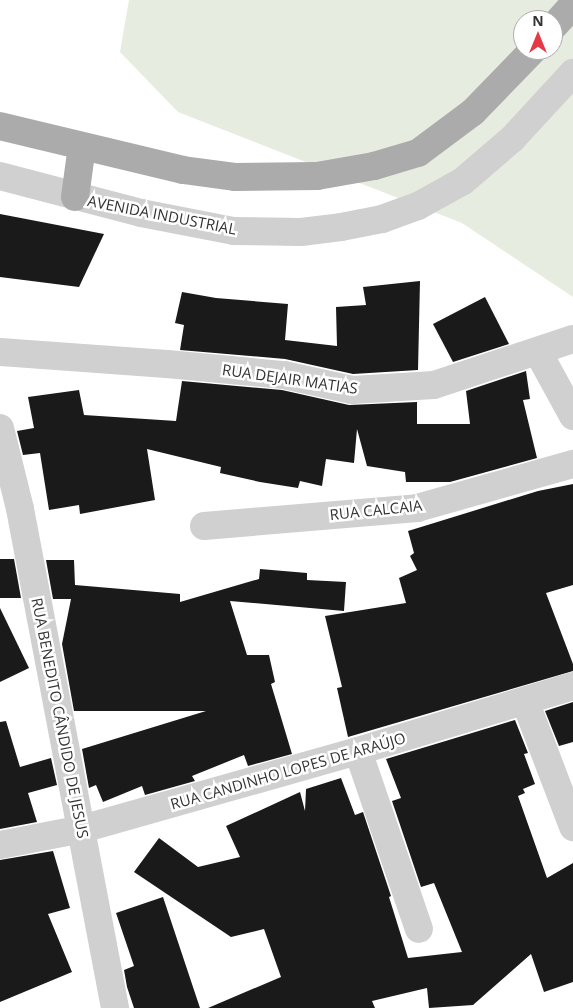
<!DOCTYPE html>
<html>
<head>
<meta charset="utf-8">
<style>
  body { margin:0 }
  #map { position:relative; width:573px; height:1008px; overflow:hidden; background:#fff; font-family:"Open Sans",sans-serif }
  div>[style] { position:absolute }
  .green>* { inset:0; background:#e6ecdf }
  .building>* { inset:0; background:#1a1a1a }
  .minor>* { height:28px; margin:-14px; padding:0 14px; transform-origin:14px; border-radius:14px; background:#d0d0d0 }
  .tertiary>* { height:28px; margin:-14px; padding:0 14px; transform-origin:14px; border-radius:14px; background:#d0d0d0 }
  .primary>* { height:28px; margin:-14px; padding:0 14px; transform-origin:14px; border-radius:14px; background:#ababab }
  span { translate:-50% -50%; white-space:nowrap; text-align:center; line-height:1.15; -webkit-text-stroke:5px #fff; paint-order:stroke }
  .street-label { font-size:15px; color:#333 }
  .north { position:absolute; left:513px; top:10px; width:50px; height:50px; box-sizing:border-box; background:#fff; border:1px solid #adadad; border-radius:50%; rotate:0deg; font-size:14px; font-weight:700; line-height:20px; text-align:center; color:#333 }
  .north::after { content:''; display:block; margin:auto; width:18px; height:22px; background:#e63946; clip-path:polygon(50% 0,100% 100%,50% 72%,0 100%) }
</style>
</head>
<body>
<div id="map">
  <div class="green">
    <i style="clip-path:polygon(evenodd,129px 0,573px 0,573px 297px,462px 223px,178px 112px,120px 52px,129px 0,523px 20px,553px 20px,553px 50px,523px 50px,523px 20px)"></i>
  </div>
  <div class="building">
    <i style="clip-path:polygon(0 214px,104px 234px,79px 287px,0 277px)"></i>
    <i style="clip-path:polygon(420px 281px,418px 370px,353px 374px,285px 359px,180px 350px,184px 325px,175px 323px,182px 292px,216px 298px,288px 304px,285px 340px,337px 346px,336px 307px,366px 305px,363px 287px)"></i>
    <i style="clip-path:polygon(485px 297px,509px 344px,453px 362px,433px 324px)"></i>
    <i style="clip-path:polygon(526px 371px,530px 399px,523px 400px,537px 458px,450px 482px,406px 482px,405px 472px,367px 466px,357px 429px,354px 463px,326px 459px,322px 486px,300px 481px,298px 488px,260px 482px,220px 473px,221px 467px,147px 449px,155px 500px,80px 514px,79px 505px,49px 510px,40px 453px,23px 455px,17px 431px,34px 428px,28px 397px,79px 390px,84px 415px,176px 421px,182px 381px,282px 390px,349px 405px,417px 402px,417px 424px,470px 424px,466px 391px)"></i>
    <i style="clip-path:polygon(573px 484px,573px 585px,546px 593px,573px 664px,573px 671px,348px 737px,337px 688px,342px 687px,325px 616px,406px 603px,399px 578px,417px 570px,410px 556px,414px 553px,408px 531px,538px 491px)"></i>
    <i style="clip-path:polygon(0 559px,14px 559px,21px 598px,0 598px)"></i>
    <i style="clip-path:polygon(46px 560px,74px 560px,75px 585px,180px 594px,180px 602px,259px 579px,260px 569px,307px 573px,307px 580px,346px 582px,344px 611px,230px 601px,247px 655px,269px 655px,275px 682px,271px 684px,292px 754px,248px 766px,244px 755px,192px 776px,195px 781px,145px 795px,142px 786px,103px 802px,96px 785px,89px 788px,82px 749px,206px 711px,74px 711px,62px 644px,71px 599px,53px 599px)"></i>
    <i style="clip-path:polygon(0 608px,29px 668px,0 682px)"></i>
    <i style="clip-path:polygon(573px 702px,573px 742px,559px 746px,545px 711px)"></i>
    <i style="clip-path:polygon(515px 720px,528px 753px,524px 754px,535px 784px,523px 789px,525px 793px,518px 796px,547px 878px,573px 863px,573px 982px,544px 992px,531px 954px,473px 1005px,429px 1008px,427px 988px,372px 1001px,375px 1008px,208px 1008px,281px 977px,264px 929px,231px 937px,134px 872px,159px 838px,198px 867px,240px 857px,226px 826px,300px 792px,305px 811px,306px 789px,341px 778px,355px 815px,363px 812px,391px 896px,389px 897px,408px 958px,462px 952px,434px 883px,421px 887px,392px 801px,401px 798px,386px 759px)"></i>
    <i style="clip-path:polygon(6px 721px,20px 767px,51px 758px,57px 785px,28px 793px,37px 822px,0 829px,0 722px)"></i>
    <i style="clip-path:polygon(53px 851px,70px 908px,48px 914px,72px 972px,0 1002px,0 860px)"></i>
    <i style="clip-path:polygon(163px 897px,200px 1008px,134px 1008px,127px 987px,124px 970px,134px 966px,116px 913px)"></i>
  </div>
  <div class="minor">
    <i style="left:0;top:352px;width:167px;rotate:4.1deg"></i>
    <i style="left:167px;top:364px;width:118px;rotate:5.4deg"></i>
    <i style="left:284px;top:375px;width:70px;rotate:12.4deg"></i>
    <i style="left:352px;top:390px;width:82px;rotate:-3.5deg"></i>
    <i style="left:434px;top:385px;width:146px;rotate:-18.3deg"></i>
    <i style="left:538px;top:352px;width:73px;rotate:61.3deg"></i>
    <i style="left:0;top:428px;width:83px;rotate:76.1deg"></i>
    <i style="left:20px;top:509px;width:508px;rotate:79.22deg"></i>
    <i style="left:204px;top:526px;width:214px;rotate:-4.8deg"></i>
    <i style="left:417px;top:508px;width:162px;rotate:-15.8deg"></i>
    <i style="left:525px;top:701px;width:135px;rotate:69.1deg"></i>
    <i style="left:358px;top:751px;width:188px;rotate:71.1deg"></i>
    <i style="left:0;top:845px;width:84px;rotate:-11deg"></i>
    <i style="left:82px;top:829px;width:287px;rotate:-15.8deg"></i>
    <i style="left:358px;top:751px;width:225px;rotate:-16.8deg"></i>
  </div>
  <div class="tertiary">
    <i style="left:0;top:176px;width:146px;rotate:14.7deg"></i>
    <i style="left:141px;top:213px;width:95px;rotate:11deg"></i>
    <i style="left:234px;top:231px;width:67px;rotate:0.9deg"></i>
    <i style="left:301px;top:232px;width:40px;rotate:-7.1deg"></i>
    <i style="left:341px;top:227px;width:42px;rotate:-11deg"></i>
    <i style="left:382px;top:219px;width:38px;rotate:-20deg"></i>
    <i style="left:418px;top:206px;width:51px;rotate:-29.1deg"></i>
    <i style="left:463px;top:181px;width:65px;rotate:-40.6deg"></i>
    <i style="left:512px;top:139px;width:90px;rotate:-47.3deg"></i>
  </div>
  <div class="primary">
    <i style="left:553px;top:27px;width:30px;rotate:-48deg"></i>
    <i style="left:0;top:126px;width:188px;rotate:13.5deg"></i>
    <i style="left:183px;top:170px;width:52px;rotate:7.7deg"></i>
    <i style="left:235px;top:177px;width:82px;rotate:-0.7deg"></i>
    <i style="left:317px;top:176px;width:58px;rotate:-10deg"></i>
    <i style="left:374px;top:166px;width:46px;rotate:-16.5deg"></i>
    <i style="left:418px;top:153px;width:69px;rotate:-36.7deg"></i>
    <i style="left:473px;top:112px;width:86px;rotate:-45.9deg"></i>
    <i style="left:75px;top:197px;width:51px;rotate:-82.2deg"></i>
  </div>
  <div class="street-label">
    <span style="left:162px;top:215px;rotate:11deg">AVENIDA INDUSTRIAL</span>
    <span style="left:290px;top:379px;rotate:8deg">RUA DEJAIR MATIAS</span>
    <span style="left:376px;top:510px;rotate:-6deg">RUA CALCAIA</span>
    <span style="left:60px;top:718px;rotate:79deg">RUA BENEDITO CÂNDIDO DE JESUS</span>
    <span style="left:288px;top:771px;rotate:-16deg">RUA CANDINHO LOPES DE ARAÚJO</span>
  </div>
  <div class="north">N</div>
</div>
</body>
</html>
